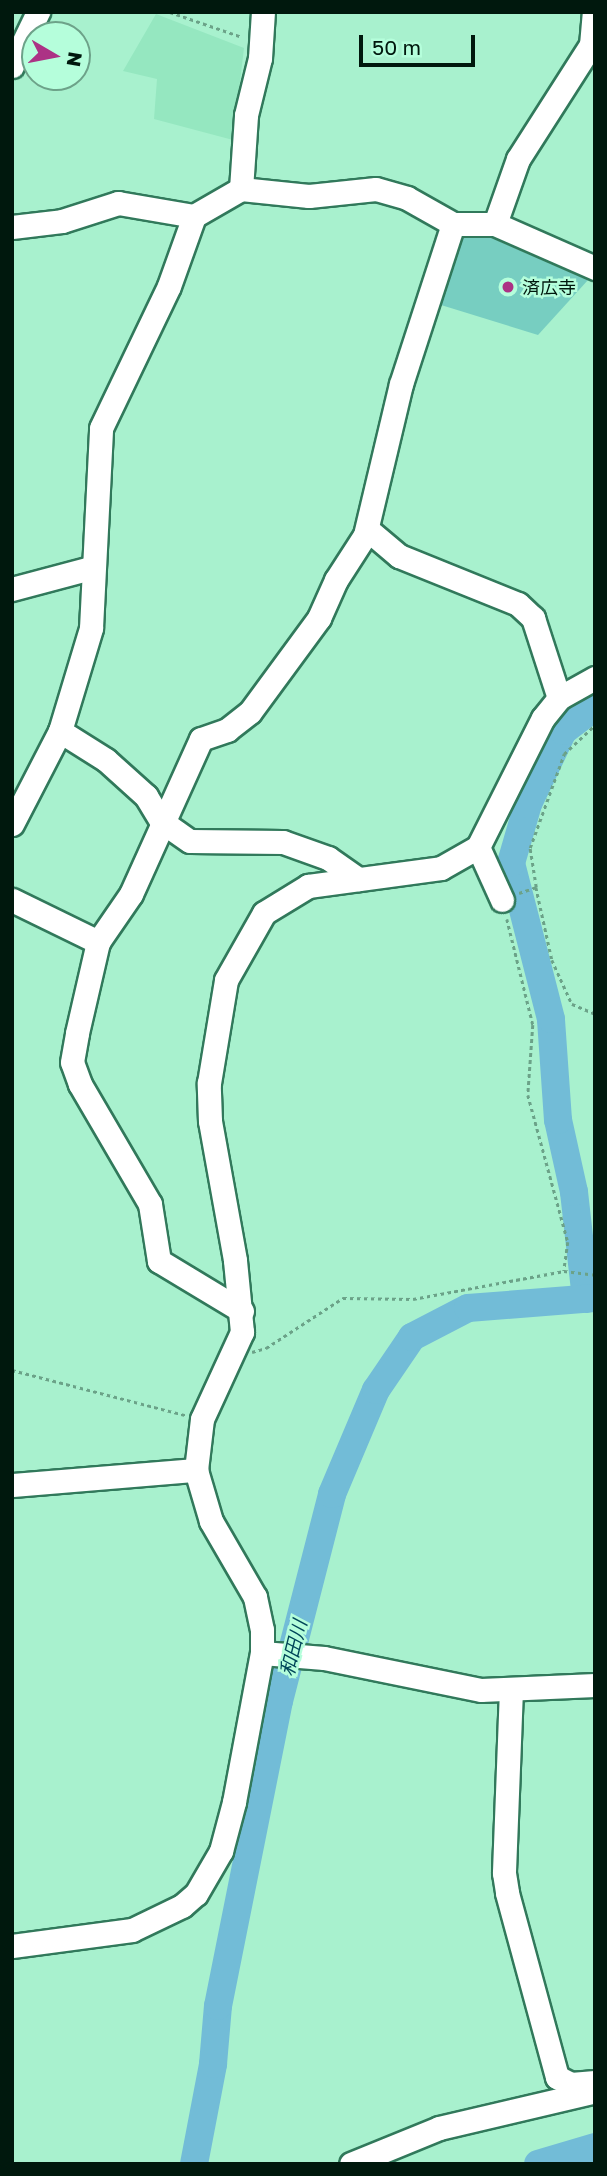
<!DOCTYPE html>
<html>
<head>
<meta charset="utf-8">
<style>
  body { margin:0 }
  #map { position:relative; width:607px; height:2176px; overflow:hidden; background:#a8f1ce; font-family:"Golos Text","Noto Sans JP",sans-serif }
  div>[style] { position:absolute }
  .built>* { inset:0; background:#95e7c0 }
  .river>* { height:28px; margin:-14px; padding:0 14px; transform-origin:14px; border-radius:14px; background:#72bcd7 }
  .building>* { inset:0; background:#77cec1 }
  .path>* { height:2.5px; margin-top:-1.25px; transform-origin:0; background:repeating-linear-gradient(90deg,#6ba288 0 3.5px,transparent 0 7px) }
  .roads { filter:drop-shadow(2px 0 #31795b) drop-shadow(-2px 0 #31795b) drop-shadow(0 2px #31795b) drop-shadow(0 -2px #31795b) }
  .minor>* { height:23px; margin:-11.5px; padding:0 11.5px; transform-origin:11.5px; border-radius:11.5px; background:#fff }
  .dots>* { width:19px; height:19px; translate:-50% -50%; box-sizing:border-box; border:4px solid #b5fedb; border-radius:50% }
  span { translate:-50% -50%; white-space:nowrap; text-align:center; line-height:1.15; -webkit-text-stroke:5px #b5fedb; paint-order:stroke }
  .poi-label { font-size:18px; color:#00180d }
  .left { translate:0 -50%; text-align:left }
  .water-label { font-size:19px; color:#014659; font-style:italic }
  .frame { position:absolute; inset:0; border:14px solid #00180d; pointer-events:none }
  .north { position:absolute; left:21px; top:21px; width:70px; height:70px; box-sizing:border-box; background:#b5fedb; border:2px solid #6da289; border-radius:50%; rotate:100deg; font-size:19px; font-weight:700; line-height:28px; text-align:center; color:#00180d }
  .north::after { content:''; display:block; margin:auto; width:24px; height:32px; background:#ac3285; clip-path:polygon(50% 0,100% 100%,50% 72%,0 100%) }
  .scale { position:absolute; left:359px; top:35px; width:116px; height:32px; box-sizing:border-box; border:4px solid #00180d; border-top:0; padding-left:9px; font-size:21px; line-height:24px; white-space:nowrap; color:#00180d; -webkit-text-stroke:5px #b5fedb; paint-order:stroke }
</style>
</head>
<body>
<div id="map">
  <div class="built">
    <i style="clip-path:polygon(156px 14px,244px 48px,233px 140px,154px 119px,157px 79px,123px 71px)"></i>
  </div>
  <div class="river">
    <i style="left:586px;top:1299px;width:108px;rotate:-96.4deg"></i>
    <i style="left:574px;top:1192px;width:74px;rotate:-102.5deg"></i>
    <i style="left:558px;top:1120px;width:101px;rotate:-94deg"></i>
    <i style="left:551px;top:1019px;width:161px;rotate:-104.4deg"></i>
    <i style="left:511px;top:863px;width:61px;rotate:-73.9deg"></i>
    <i style="left:528px;top:804px;width:81px;rotate:-64.4deg"></i>
    <i style="left:563px;top:731px;width:40px;rotate:-37deg"></i>
    <i style="left:194px;top:2164px;width:102px;rotate:-79.2deg"></i>
    <i style="left:213px;top:2064px;width:58px;rotate:-85.1deg"></i>
    <i style="left:218px;top:2006px;width:311px;rotate:-78.7deg"></i>
    <i style="left:279px;top:1701px;width:214px;rotate:-75.6deg"></i>
    <i style="left:332px;top:1494px;width:113px;rotate:-67.1deg"></i>
    <i style="left:376px;top:1390px;width:64px;rotate:-55.8deg"></i>
    <i style="left:412px;top:1337px;width:63px;rotate:-27.4deg"></i>
    <i style="left:468px;top:1308px;width:127px;rotate:-4.5deg"></i>
    <i style="left:538px;top:2164px;width:59px;rotate:-16.6deg"></i>
  </div>
  <div class="building">
    <i style="clip-path:polygon(463px 238px,492px 238px,588px 280px,538px 335px,441px 305px)"></i>
  </div>
  <div class="path">
    <i style="left:170px;top:12px;width:76px;rotate:19.1deg"></i>
    <i style="left:536px;top:887px;width:75px;rotate:77.6deg"></i>
    <i style="left:552px;top:960px;width:48px;rotate:65.6deg"></i>
    <i style="left:572px;top:1004px;width:25px;rotate:23deg"></i>
    <i style="left:519px;top:893px;width:18px;rotate:-19deg"></i>
    <i style="left:536px;top:887px;width:39px;rotate:-99deg"></i>
    <i style="left:530px;top:848px;width:100px;rotate:-70.1deg"></i>
    <i style="left:564px;top:754px;width:42px;rotate:-43.1deg"></i>
    <i style="left:507px;top:919px;width:109px;rotate:76.2deg"></i>
    <i style="left:533px;top:1025px;width:70px;rotate:94.1deg"></i>
    <i style="left:528px;top:1095px;width:152px;rotate:74.8deg"></i>
    <i style="left:568px;top:1242px;width:29px;rotate:98deg"></i>
    <i style="left:252px;top:1352px;width:15px;rotate:-16deg"></i>
    <i style="left:266px;top:1348px;width:92px;rotate:-33deg"></i>
    <i style="left:343px;top:1298px;width:70px;rotate:0.8deg"></i>
    <i style="left:413px;top:1299px;width:154px;rotate:-10.5deg"></i>
    <i style="left:564px;top:1271px;width:31px;rotate:7deg"></i>
    <i style="left:12px;top:1370px;width:179px;rotate:14.6deg"></i>
  </div>
  <div class="roads">
    <div class="minor">
      <i style="left:12px;top:66px;width:60px;rotate:-64.3deg"></i>
      <i style="left:241px;top:189px;width:74px;rotate:-86.1deg"></i>
      <i style="left:246px;top:115px;width:59px;rotate:-76.2deg"></i>
      <i style="left:260px;top:58px;width:46px;rotate:-86.3deg"></i>
      <i style="left:495px;top:224px;width:69px;rotate:-70.5deg"></i>
      <i style="left:518px;top:159px;width:135px;rotate:-57.4deg"></i>
      <i style="left:591px;top:45px;width:33px;rotate:-85deg"></i>
      <i style="left:12px;top:227px;width:50px;rotate:-6.8deg"></i>
      <i style="left:62px;top:221px;width:59px;rotate:-17.8deg"></i>
      <i style="left:118px;top:203px;width:77px;rotate:9.7deg"></i>
      <i style="left:367px;top:529px;width:42px;rotate:40.2deg"></i>
      <i style="left:399px;top:556px;width:128px;rotate:22deg"></i>
      <i style="left:518px;top:604px;width:21px;rotate:43deg"></i>
      <i style="left:533px;top:618px;width:84px;rotate:72deg"></i>
      <i style="left:12px;top:589px;width:82px;rotate:-14.9deg"></i>
      <i style="left:60px;top:731px;width:54px;rotate:32.2deg"></i>
      <i style="left:106px;top:760px;width:54px;rotate:42deg"></i>
      <i style="left:146px;top:796px;width:29px;rotate:59deg"></i>
      <i style="left:161px;top:821px;width:35px;rotate:35deg"></i>
      <i style="left:190px;top:841px;width:93px;rotate:0.6deg"></i>
      <i style="left:283px;top:842px;width:48px;rotate:19.6deg"></i>
      <i style="left:328px;top:858px;width:37px;rotate:35deg"></i>
      <i style="left:12px;top:824px;width:105px;rotate:-62.7deg"></i>
      <i style="left:60px;top:731px;width:108px;rotate:-73.2deg"></i>
      <i style="left:91px;top:628px;width:200px;rotate:-87.1deg"></i>
      <i style="left:101px;top:428px;width:157px;rotate:-64.4deg"></i>
      <i style="left:169px;top:286px;width:74px;rotate:-70.3deg"></i>
      <i style="left:194px;top:216px;width:54px;rotate:-29.9deg"></i>
      <i style="left:241px;top:189px;width:68px;rotate:5.9deg"></i>
      <i style="left:309px;top:196px;width:67px;rotate:-6deg"></i>
      <i style="left:376px;top:189px;width:32px;rotate:16deg"></i>
      <i style="left:407px;top:198px;width:53px;rotate:29.5deg"></i>
      <i style="left:453px;top:224px;width:42px"></i>
      <i style="left:495px;top:224px;width:109px;rotate:23.7deg"></i>
      <i style="left:478px;top:847px;width:58px;rotate:65.6deg"></i>
      <i style="left:12px;top:900px;width:96px;rotate:26deg"></i>
      <i style="left:242px;top:1311px;width:97px;rotate:-148.9deg"></i>
      <i style="left:159px;top:1261px;width:58px;rotate:-99deg"></i>
      <i style="left:150px;top:1204px;width:139px;rotate:-120.3deg"></i>
      <i style="left:80px;top:1084px;width:23px;rotate:-110deg"></i>
      <i style="left:72px;top:1062px;width:29px;rotate:-80deg"></i>
      <i style="left:77px;top:1033px;width:93px;rotate:-77deg"></i>
      <i style="left:98px;top:942px;width:58px;rotate:-55.5deg"></i>
      <i style="left:131px;top:894px;width:170px;rotate:-65.7deg"></i>
      <i style="left:201px;top:739px;width:28px;rotate:-19deg"></i>
      <i style="left:227px;top:730px;width:29px;rotate:-38deg"></i>
      <i style="left:250px;top:712px;width:117px;rotate:-53.7deg"></i>
      <i style="left:319px;top:618px;width:42px;rotate:-65.9deg"></i>
      <i style="left:336px;top:580px;width:54px;rotate:-57.2deg"></i>
      <i style="left:365px;top:535px;width:155px;rotate:-76.6deg"></i>
      <i style="left:401px;top:384px;width:168px;rotate:-72deg"></i>
      <i style="left:12px;top:1485px;width:185px;rotate:-4.7deg"></i>
      <i style="left:262px;top:1653px;width:62px;rotate:4.6deg"></i>
      <i style="left:324px;top:1658px;width:160px;rotate:11.5deg"></i>
      <i style="left:481px;top:1690px;width:114px;rotate:-2.5deg"></i>
      <i style="left:511px;top:1689px;width:184px;rotate:92.2deg"></i>
      <i style="left:504px;top:1873px;width:20px;rotate:81deg"></i>
      <i style="left:507px;top:1893px;width:191px;rotate:74.8deg"></i>
      <i style="left:557px;top:2077px;width:16px;rotate:27deg"></i>
      <i style="left:571px;top:2084px;width:24px;rotate:-5deg"></i>
      <i style="left:12px;top:1946px;width:121px;rotate:-7.6deg"></i>
      <i style="left:132px;top:1930px;width:55px;rotate:-25.6deg"></i>
      <i style="left:182px;top:1906px;width:18px;rotate:-41deg"></i>
      <i style="left:196px;top:1894px;width:50px;rotate:-59.8deg"></i>
      <i style="left:221px;top:1851px;width:51px;rotate:-75.1deg"></i>
      <i style="left:234px;top:1802px;width:152px;rotate:-79.4deg"></i>
      <i style="left:262px;top:1653px;width:23px;rotate:-90deg"></i>
      <i style="left:262px;top:1630px;width:34px;rotate:-102deg"></i>
      <i style="left:255px;top:1597px;width:88px;rotate:-120.1deg"></i>
      <i style="left:211px;top:1521px;width:53px;rotate:-106.4deg"></i>
      <i style="left:196px;top:1470px;width:51px;rotate:-83.3deg"></i>
      <i style="left:202px;top:1419px;width:96px;rotate:-65.3deg"></i>
      <i style="left:242px;top:1332px;width:72px;rotate:-95.6deg"></i>
      <i style="left:235px;top:1260px;width:141px;rotate:-100.2deg"></i>
      <i style="left:210px;top:1121px;width:38px;rotate:-92deg"></i>
      <i style="left:209px;top:1083px;width:104px;rotate:-80.6deg"></i>
      <i style="left:226px;top:980px;width:77px;rotate:-60.4deg"></i>
      <i style="left:264px;top:913px;width:52px;rotate:-31.5deg"></i>
      <i style="left:308px;top:886px;width:134px;rotate:-7.7deg"></i>
      <i style="left:441px;top:868px;width:43px;rotate:-29.6deg"></i>
      <i style="left:478px;top:847px;width:144px;rotate:-63.3deg"></i>
      <i style="left:543px;top:718px;width:26px;rotate:-51deg"></i>
      <i style="left:559px;top:698px;width:41px;rotate:-29.1deg"></i>
      <i style="left:351px;top:2164px;width:95px;rotate:-22.2deg"></i>
      <i style="left:439px;top:2128px;width:158px;rotate:-13.2deg"></i>
    </div>
  </div>
  <div class="dots">
    <i style="left:508px;top:287px;background:#ac3285"></i>
  </div>
  <div class="poi-label">
    <span class="left" style="left:522px;top:287px">済広寺</span>
  </div>
  <div class="water-label">
    <span style="left:293px;top:1648px;rotate:-76deg">和田川</span>
  </div>
  <div class="frame"></div>
  <div class="north">N</div>
  <div class="scale">50 m</div>
</div>
</body>
</html>
